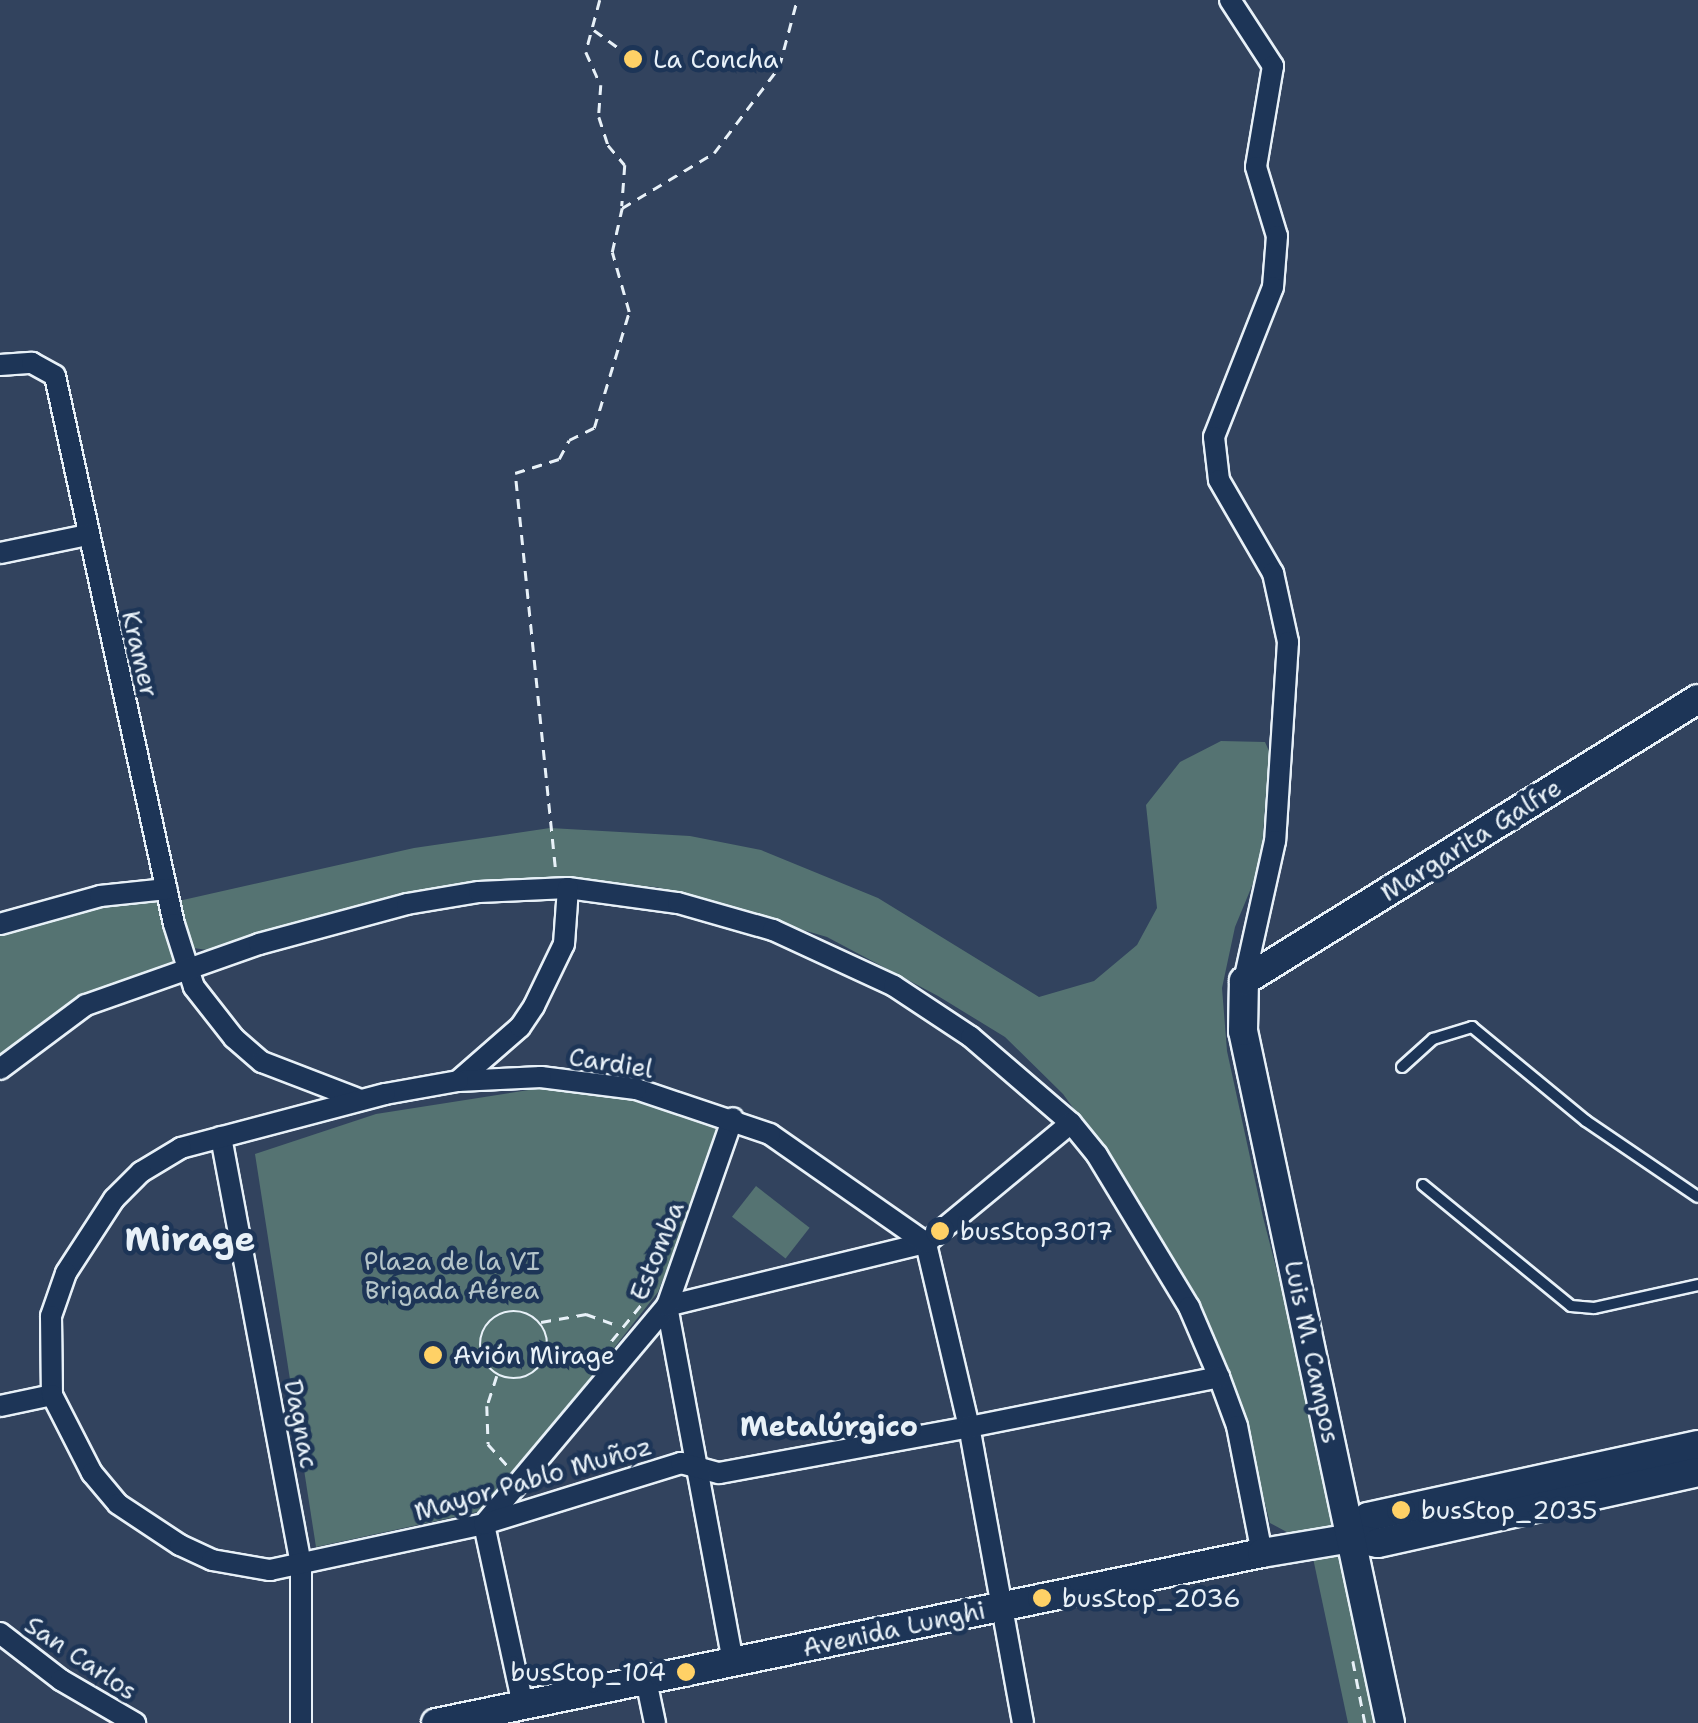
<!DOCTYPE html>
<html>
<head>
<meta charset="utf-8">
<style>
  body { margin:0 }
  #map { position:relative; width:1698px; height:1723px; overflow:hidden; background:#32435e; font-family:"Shantell Sans",sans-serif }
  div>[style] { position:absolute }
  .green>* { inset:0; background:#557372; transform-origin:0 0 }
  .path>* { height:2.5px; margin-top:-1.25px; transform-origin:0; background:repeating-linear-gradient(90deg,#e8f1f8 0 10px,transparent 0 18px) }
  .path>.ring { margin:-1.25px; padding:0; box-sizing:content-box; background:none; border:2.5px solid #e8f1f8; border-radius:50% }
  .roads { filter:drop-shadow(2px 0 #e8f1f8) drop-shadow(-2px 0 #e8f1f8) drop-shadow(0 2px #e8f1f8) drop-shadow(0 -2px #e8f1f8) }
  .lane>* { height:10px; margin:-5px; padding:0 5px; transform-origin:5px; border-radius:5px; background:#1d3557 }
  .street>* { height:20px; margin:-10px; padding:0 10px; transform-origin:10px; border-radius:10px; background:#1d3557 }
  .secondary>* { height:28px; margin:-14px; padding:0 14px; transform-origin:14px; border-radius:14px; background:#1d3557 }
  .dots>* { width:28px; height:28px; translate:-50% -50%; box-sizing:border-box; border:5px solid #1d3557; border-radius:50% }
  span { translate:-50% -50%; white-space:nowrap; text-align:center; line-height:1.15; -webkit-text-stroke:9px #1d3557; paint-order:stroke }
  .poi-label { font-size:25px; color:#e8f1f8 }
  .left { translate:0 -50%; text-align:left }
  .right { translate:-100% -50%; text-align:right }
  .street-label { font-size:25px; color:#e8f1f8 }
  .park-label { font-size:25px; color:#b5c5c9 }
  .neighbourhood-label { font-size:28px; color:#e8f1f8; font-weight:700 }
  .district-label { font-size:35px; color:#e8f1f8; font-weight:700 }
</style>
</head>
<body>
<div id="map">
  <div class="green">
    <i style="clip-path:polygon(1221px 741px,1265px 742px,1269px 751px,1261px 864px,1235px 927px,1222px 988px,1227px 1051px,1263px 1217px,1338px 1508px,1338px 1521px,1327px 1533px,1298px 1538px,1270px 1523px,1237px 1394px,1163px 1241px,1117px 1168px,1063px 1094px,1005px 1037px,938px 996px,827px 937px,656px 887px,562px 881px,401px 895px,214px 951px,187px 947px,174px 902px,414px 848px,550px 828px,690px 836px,761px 850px,878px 898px,1039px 997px,1094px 981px,1137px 945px,1157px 908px,1146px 805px,1180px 762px)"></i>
    <i style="clip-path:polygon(161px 902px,180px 959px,89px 992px,0 1056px,0 933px,103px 904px)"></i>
    <i style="clip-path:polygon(541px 1088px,637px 1101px,724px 1128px,658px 1292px,487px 1510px,316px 1547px,255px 1154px,376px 1114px)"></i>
    <i style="left:756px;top:1186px;width:68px;height:39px;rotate:38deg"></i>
    <i style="clip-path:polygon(1342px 1555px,1382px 1723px,1348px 1723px,1313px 1558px)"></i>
  </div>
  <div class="path">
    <i style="left:600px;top:0;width:54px;rotate:105.1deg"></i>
    <i style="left:586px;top:52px;width:36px;rotate:66deg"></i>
    <i style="left:601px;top:85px;width:32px;rotate:94deg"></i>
    <i style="left:599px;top:117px;width:29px;rotate:72deg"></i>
    <i style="left:608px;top:145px;width:26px;rotate:50deg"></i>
    <i style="left:625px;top:165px;width:41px;rotate:94.2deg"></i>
    <i style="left:594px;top:30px;width:46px;rotate:36.1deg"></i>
    <i style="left:555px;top:867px;width:396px;rotate:-95.8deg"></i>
    <i style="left:515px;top:473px;width:46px;rotate:-17.7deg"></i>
    <i style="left:559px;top:459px;width:21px;rotate:-62deg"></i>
    <i style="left:569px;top:440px;width:28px;rotate:-26deg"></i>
    <i style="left:594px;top:428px;width:121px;rotate:-73.2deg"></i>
    <i style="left:629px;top:312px;width:62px;rotate:-105.8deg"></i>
    <i style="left:612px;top:252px;width:45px;rotate:-77.2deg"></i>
    <i style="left:622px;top:208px;width:107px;rotate:-30.9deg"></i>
    <i style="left:714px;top:153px;width:108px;rotate:-52.9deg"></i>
    <i style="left:779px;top:67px;width:69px;rotate:-75deg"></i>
    <i class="ring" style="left:480px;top:1311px;width:65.5px;height:65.5px"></i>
    <i style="left:541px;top:1322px;width:46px;rotate:-10.1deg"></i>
    <i style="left:586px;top:1314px;width:35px;rotate:20deg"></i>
    <i style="left:600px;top:1355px;width:77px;rotate:-50.8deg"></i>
    <i style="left:497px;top:1376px;width:32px;rotate:108deg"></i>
    <i style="left:487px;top:1406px;width:38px;rotate:88deg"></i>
    <i style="left:488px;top:1444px;width:31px;rotate:48deg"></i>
    <i style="left:1353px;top:1661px;width:63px;rotate:79deg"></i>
  </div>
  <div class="roads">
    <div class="lane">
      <i style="left:1402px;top:1067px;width:42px;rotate:-42.1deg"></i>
      <i style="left:1433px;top:1039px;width:41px;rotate:-17.1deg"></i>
      <i style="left:1472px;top:1027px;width:148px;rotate:39.5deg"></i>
      <i style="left:1586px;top:1121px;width:135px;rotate:34.2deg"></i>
      <i style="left:1423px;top:1185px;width:191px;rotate:39.3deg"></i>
      <i style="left:1571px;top:1306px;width:23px;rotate:5deg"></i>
      <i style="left:1594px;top:1308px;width:107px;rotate:-12.5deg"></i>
    </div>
    <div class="street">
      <i style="left:1230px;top:0;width:79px;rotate:56.9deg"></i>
      <i style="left:1273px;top:66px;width:102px;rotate:99.6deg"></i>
      <i style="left:1256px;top:167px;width:72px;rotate:73.1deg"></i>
      <i style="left:1277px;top:236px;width:51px;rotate:94.5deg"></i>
      <i style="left:1273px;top:287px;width:161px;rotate:111.5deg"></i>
      <i style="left:1214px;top:437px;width:43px;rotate:83.4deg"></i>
      <i style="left:1219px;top:480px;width:108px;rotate:59.9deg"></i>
      <i style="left:1273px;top:573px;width:71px;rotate:77.7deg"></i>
      <i style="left:1288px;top:642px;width:199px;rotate:93.7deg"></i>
      <i style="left:1275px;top:841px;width:143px;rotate:102.5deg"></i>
      <i style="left:0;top:365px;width:32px;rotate:-4deg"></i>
      <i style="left:32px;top:363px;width:26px;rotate:29deg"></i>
      <i style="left:55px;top:376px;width:561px;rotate:77.75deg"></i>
      <i style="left:174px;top:924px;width:66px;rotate:72.4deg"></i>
      <i style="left:194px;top:987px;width:65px;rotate:51.9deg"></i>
      <i style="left:234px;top:1038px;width:37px;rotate:41deg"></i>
      <i style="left:262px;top:1062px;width:101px;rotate:21deg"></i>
      <i style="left:0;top:553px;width:89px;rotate:-11.7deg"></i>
      <i style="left:0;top:924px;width:104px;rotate:-15.6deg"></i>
      <i style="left:100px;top:896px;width:67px;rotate:-6deg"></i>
      <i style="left:0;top:1069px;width:107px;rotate:-36.7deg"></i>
      <i style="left:86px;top:1005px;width:183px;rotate:-19.4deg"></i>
      <i style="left:259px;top:944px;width:153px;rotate:-15.1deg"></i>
      <i style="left:407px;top:904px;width:73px;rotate:-9.5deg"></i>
      <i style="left:479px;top:892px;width:89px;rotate:-2.6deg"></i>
      <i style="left:568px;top:888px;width:111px;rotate:7.8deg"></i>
      <i style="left:678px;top:903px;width:99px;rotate:15.9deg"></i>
      <i style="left:773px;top:930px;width:133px;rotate:24.8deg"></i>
      <i style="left:894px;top:986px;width:92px;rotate:33.5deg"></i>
      <i style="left:971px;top:1037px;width:132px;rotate:40.7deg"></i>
      <i style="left:1071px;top:1123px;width:41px;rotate:50.9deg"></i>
      <i style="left:1097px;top:1155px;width:178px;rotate:58.8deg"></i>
      <i style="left:1189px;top:1307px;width:76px;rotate:66.8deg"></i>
      <i style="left:1219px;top:1377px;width:52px;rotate:69.8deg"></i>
      <i style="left:1237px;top:1426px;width:129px;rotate:78.9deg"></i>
      <i style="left:458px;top:1081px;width:82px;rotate:-41.1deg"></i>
      <i style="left:520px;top:1027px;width:25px;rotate:-56deg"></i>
      <i style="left:534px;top:1006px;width:69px;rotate:-64.2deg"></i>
      <i style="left:564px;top:944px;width:56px;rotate:-85.9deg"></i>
      <i style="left:221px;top:1137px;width:435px;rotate:79.4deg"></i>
      <i style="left:301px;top:1565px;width:158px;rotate:90deg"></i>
      <i style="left:667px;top:1306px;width:267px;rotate:-13.7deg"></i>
      <i style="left:926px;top:1243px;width:188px;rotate:-39.6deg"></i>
      <i style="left:667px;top:1306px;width:362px;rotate:79.5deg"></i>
      <i style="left:0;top:1406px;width:53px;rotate:-11.9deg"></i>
      <i style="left:0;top:1633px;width:77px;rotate:37.6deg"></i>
      <i style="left:61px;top:1680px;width:86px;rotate:30.2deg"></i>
      <i style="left:646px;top:1680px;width:44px;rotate:78.2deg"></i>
      <i style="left:523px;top:1705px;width:185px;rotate:-102.2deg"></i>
      <i style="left:484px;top:1524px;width:285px;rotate:-50deg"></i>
      <i style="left:667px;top:1306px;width:199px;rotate:-70.7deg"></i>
      <i style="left:1023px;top:1723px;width:301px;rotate:-100.3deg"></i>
      <i style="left:969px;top:1427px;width:189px;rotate:-103.2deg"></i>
      <i style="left:926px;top:1243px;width:190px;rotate:-145.1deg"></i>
      <i style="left:770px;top:1134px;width:141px;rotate:-161.4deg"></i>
      <i style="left:636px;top:1089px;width:96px;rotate:-172.8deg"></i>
      <i style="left:541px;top:1077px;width:83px;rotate:177.2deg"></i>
      <i style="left:458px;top:1081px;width:74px;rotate:169.9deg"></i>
      <i style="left:385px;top:1094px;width:211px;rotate:165.2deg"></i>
      <i style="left:181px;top:1148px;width:47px;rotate:149deg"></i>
      <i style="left:141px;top:1172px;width:38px;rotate:135deg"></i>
      <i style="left:114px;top:1199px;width:88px;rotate:123deg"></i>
      <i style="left:66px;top:1273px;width:46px;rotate:109.2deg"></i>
      <i style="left:51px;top:1316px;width:79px;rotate:89.3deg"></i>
      <i style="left:52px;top:1395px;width:88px;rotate:62.9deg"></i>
      <i style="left:92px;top:1473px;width:40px;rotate:50deg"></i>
      <i style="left:118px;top:1504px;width:74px;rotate:33.5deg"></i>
      <i style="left:180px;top:1545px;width:35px;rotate:25deg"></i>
      <i style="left:212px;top:1560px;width:59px;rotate:9.8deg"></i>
      <i style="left:270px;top:1570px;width:219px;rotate:-12.1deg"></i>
      <i style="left:484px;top:1524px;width:206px;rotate:-17.2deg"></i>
      <i style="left:681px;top:1463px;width:39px;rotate:15deg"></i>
      <i style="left:719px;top:1473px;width:254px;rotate:-10.4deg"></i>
      <i style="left:969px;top:1427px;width:255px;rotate:-11.3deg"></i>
    </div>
    <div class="secondary">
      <i style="left:1352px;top:1538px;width:26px;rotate:-53deg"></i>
      <i style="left:1368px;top:1517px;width:338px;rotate:-12.3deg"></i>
      <i style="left:436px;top:1723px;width:843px;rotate:-11.63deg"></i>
      <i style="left:1262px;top:1553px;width:91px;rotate:-9.5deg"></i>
      <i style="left:1352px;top:1538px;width:26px;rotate:11deg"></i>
      <i style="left:1378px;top:1543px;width:328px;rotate:-12.5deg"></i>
      <i style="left:1390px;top:1723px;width:707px;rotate:-101.99deg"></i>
      <i style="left:1243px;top:1031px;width:50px;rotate:-88.9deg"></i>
      <i style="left:1244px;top:981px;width:534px;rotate:-31.85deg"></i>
    </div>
  </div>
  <div class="dots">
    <i style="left:633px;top:59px;background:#ffd166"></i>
    <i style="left:940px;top:1231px;background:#ffd166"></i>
    <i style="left:433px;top:1355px;background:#ffd166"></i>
    <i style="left:1401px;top:1510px;background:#ffd166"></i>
    <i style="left:1042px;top:1598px;background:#ffd166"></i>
    <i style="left:686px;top:1672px;background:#ffd166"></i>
  </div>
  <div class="poi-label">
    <span class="left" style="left:653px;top:59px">La Concha</span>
    <span class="left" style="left:960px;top:1231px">busStop3017</span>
    <span class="left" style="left:453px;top:1355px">Avión Mirage</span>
    <span class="left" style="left:1421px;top:1510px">busStop_2035</span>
    <span class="left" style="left:1062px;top:1598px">busStop_2036</span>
    <span class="right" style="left:666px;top:1672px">busStop_104</span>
  </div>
  <div class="street-label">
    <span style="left:140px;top:654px;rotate:77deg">Kramer</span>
    <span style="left:1471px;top:840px;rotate:-32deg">Margarita Galfre</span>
    <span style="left:611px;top:1063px;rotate:9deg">Cardiel</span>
    <span style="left:657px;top:1251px;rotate:-68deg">Estomba</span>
    <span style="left:1312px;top:1352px;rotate:78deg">Luis M. Campos</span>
    <span style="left:301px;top:1424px;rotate:79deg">Dagnac</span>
    <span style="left:533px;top:1479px;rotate:-16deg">Mayor Pablo Muñoz</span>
    <span style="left:894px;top:1629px;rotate:-12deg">Avenida Lunghi</span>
    <span style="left:81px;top:1658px;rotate:34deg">San Carlos</span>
  </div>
  <div class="park-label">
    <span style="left:452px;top:1276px">Plaza de la VI<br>Brigada Aérea</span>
  </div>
  <div class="neighbourhood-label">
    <span style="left:829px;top:1426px">Metalúrgico</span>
  </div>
  <div class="district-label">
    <span style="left:190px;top:1239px">Mirage</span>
  </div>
</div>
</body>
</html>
